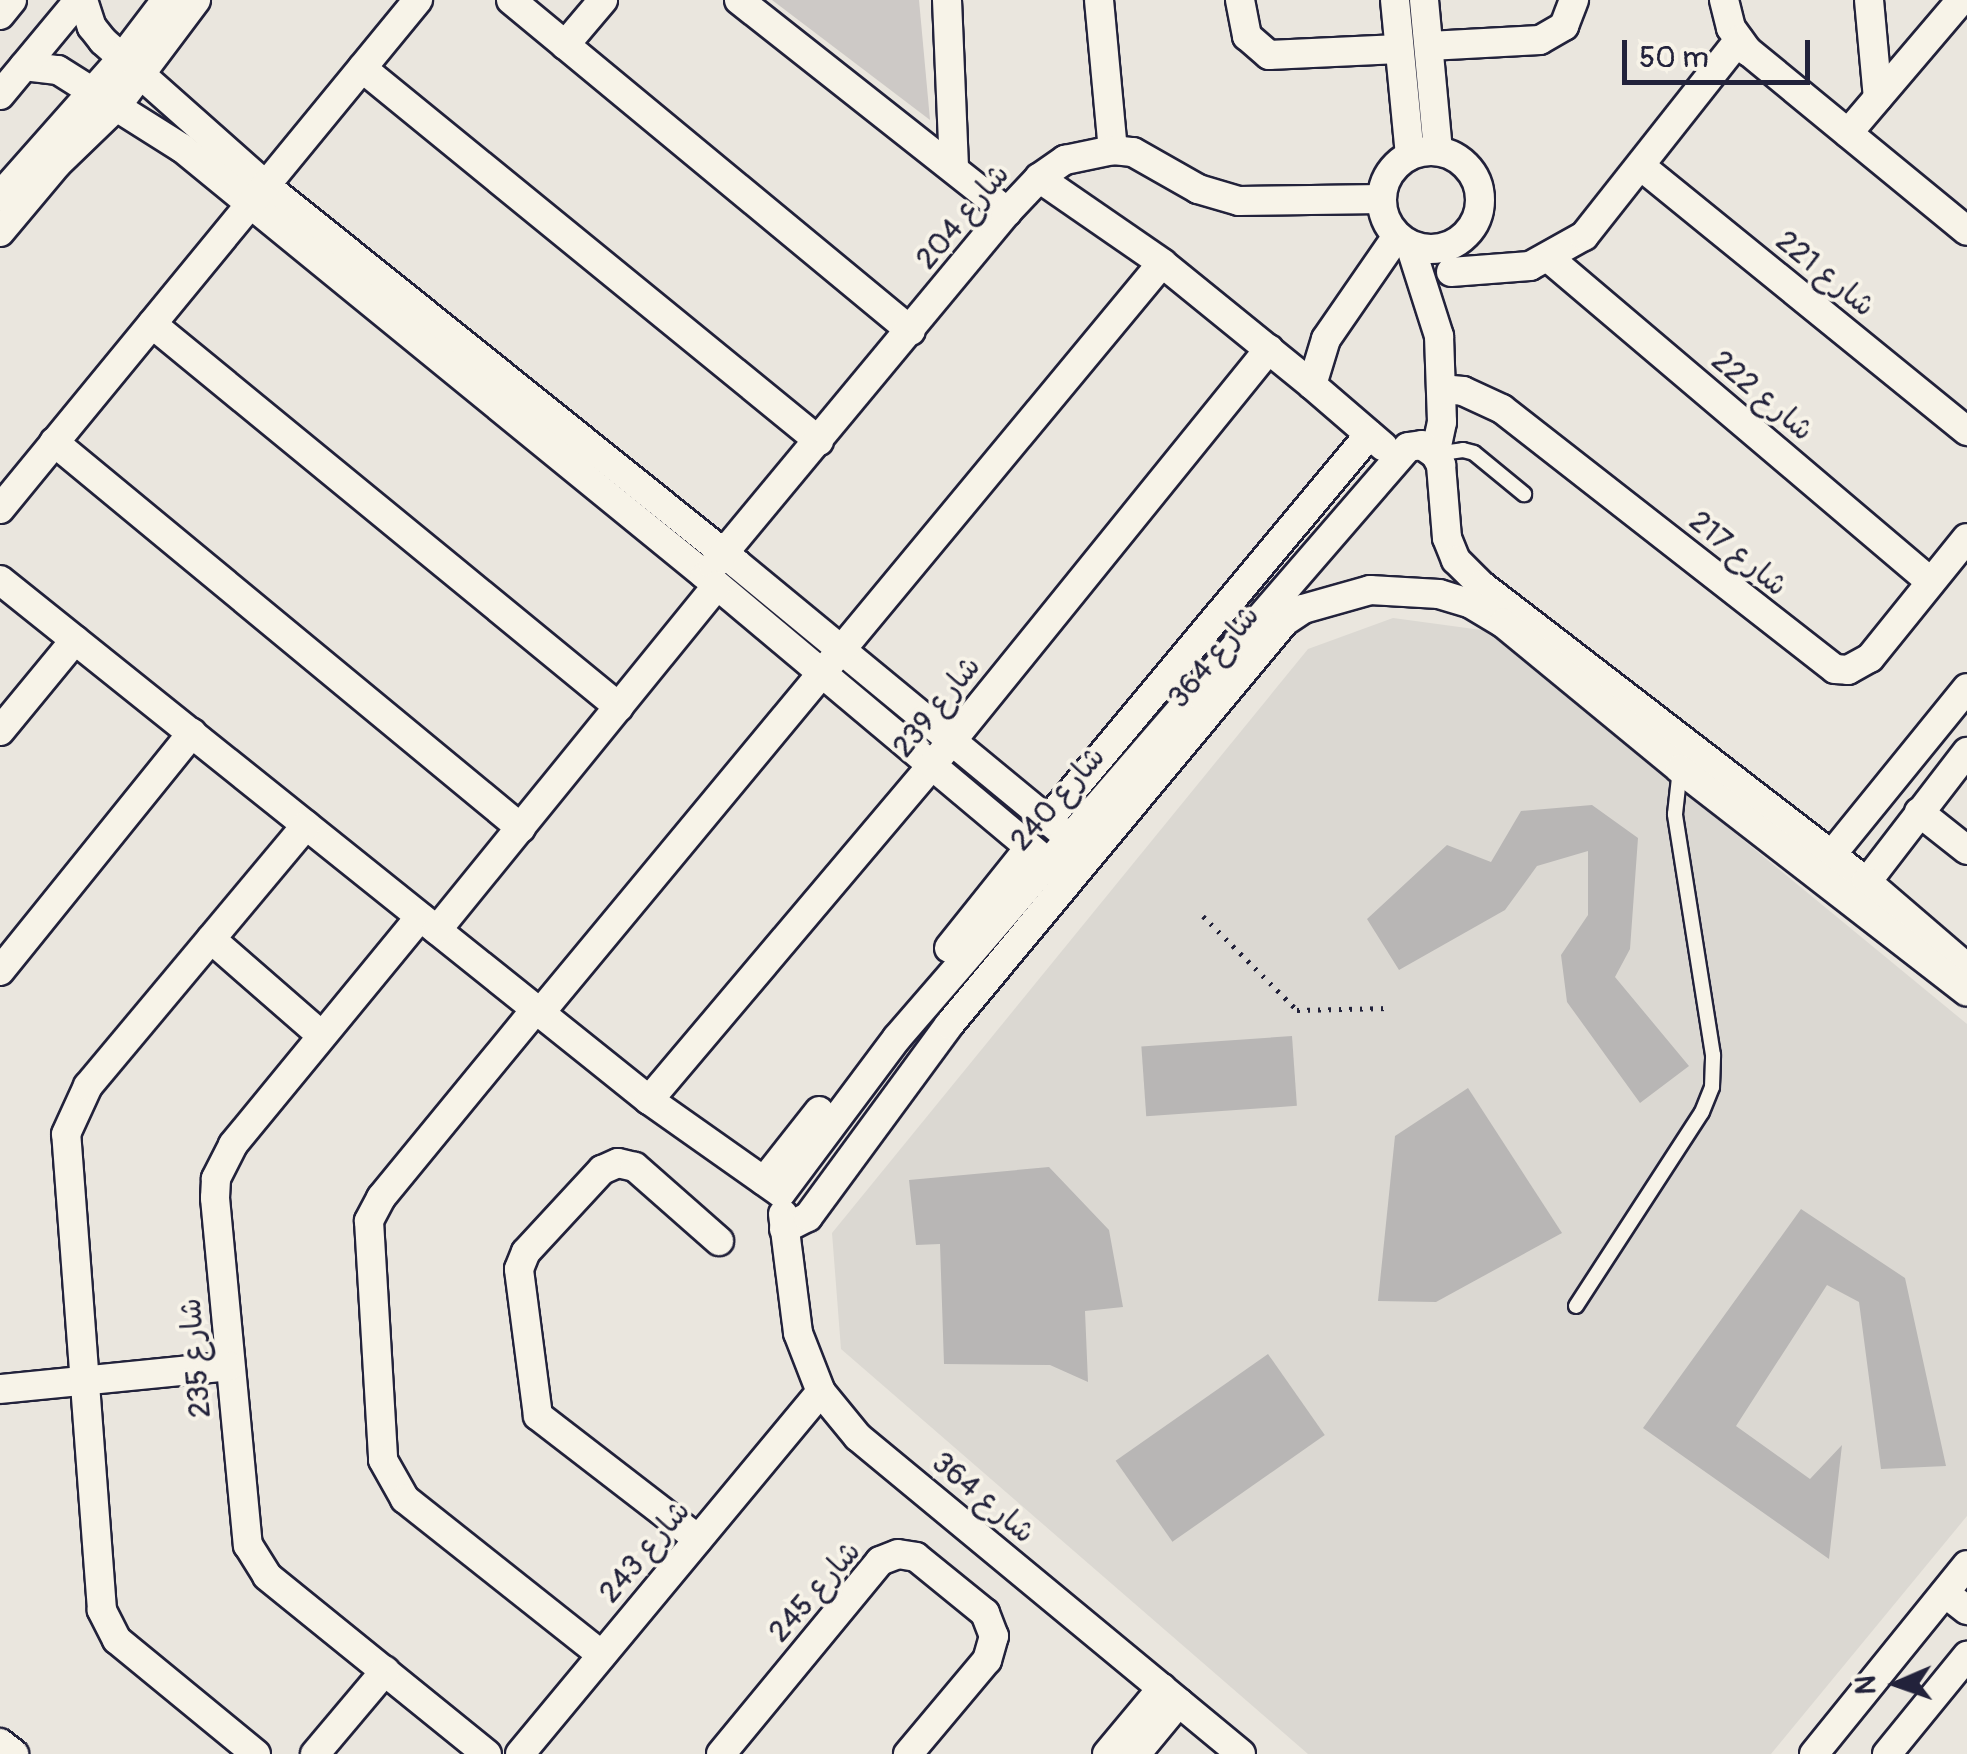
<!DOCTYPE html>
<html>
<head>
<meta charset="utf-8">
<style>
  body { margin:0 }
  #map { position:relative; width:1967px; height:1754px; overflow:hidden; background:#eae6de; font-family:Pangolin,"Playpen Sans Arabic",sans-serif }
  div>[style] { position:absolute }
  .built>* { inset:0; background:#dbd8d2 }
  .green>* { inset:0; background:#cdc9c6 }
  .building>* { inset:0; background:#b8b6b5; transform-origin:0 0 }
  .path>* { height:5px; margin-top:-2.5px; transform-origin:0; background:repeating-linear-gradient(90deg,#22223b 0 2.5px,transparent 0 10.5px) }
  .roads { filter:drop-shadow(2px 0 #22223b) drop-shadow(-2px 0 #22223b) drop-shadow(0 2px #22223b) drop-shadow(0 -2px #22223b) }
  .lane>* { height:14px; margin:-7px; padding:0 7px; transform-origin:7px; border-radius:7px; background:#f7f3e8 }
  .street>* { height:28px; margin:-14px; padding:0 14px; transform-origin:14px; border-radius:14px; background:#f7f3e8 }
  .street>.ring { margin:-14px; padding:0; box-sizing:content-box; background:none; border:28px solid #f7f3e8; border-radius:50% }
  span { translate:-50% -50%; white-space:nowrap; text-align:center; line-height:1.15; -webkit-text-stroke:8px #f7f3e8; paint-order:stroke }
  .street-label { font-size:30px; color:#22223b }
  .north { position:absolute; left:1847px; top:1634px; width:100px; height:100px; -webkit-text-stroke:8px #f7f3e8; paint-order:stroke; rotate:268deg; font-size:28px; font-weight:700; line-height:40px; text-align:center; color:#22223b }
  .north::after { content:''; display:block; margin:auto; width:35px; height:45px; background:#22223b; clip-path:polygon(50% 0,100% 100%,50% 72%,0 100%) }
  .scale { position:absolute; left:1622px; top:40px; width:188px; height:45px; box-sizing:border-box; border:5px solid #22223b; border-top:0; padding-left:12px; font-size:30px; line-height:35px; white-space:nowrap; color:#22223b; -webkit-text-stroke:8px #f7f3e8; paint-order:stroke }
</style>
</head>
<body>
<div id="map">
  <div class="built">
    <i style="clip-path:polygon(1393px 618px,1489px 631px,1967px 1024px,1967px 1516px,1771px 1754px,1308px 1754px,841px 1349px,832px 1233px,1308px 649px)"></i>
  </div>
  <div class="green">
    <i style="clip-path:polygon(772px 0,919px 0,930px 120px)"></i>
  </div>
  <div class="building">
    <i style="clip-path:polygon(1592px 805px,1638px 838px,1630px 949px,1615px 977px,1689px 1066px,1640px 1103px,1567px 1002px,1561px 955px,1588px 915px,1588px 851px,1537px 866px,1505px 910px,1399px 970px,1367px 919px,1447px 845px,1491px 862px,1521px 811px)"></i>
    <i style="left:1292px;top:1036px;width:70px;height:151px;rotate:86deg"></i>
    <i style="clip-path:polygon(1468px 1088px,1562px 1233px,1436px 1302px,1378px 1301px,1395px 1136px)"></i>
    <i style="clip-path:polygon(1049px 1167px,1109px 1230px,1123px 1307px,1085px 1311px,1088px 1382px,1050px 1365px,944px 1364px,940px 1244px,916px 1245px,909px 1180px)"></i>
    <i style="clip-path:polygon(1801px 1209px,1905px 1278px,1946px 1466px,1881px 1469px,1859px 1302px,1827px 1285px,1736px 1426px,1810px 1479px,1842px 1445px,1829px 1559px,1643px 1428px)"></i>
    <i style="left:1268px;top:1354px;width:99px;height:186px;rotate:55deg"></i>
  </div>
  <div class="path">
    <i style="left:1203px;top:916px;width:133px;rotate:45deg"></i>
    <i style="left:1297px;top:1010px;width:93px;rotate:-1.2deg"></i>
  </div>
  <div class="roads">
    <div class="lane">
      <i style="left:1435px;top:454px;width:28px;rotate:-8deg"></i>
      <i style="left:1463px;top:450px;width:11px;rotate:15deg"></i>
      <i style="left:1474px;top:453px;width:65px;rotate:39.4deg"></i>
      <i style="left:1576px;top:1306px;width:231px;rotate:-57deg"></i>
      <i style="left:1702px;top:1112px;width:27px;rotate:-68deg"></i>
      <i style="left:1712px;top:1087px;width:32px;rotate:-88deg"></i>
      <i style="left:1713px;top:1055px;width:244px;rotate:-99deg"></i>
      <i style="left:1675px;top:814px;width:45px;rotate:-83.7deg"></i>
    </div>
    <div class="street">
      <i style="left:83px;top:0;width:28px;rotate:72deg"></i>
      <i style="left:92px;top:27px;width:18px;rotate:52deg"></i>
      <i style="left:103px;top:41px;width:217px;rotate:41.6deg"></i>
      <i style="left:265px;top:185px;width:604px;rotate:38.75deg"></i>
      <i style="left:736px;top:563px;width:446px;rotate:39.5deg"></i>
      <i style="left:511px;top:0;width:519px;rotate:39.61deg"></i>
      <i style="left:739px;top:0;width:342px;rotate:38.3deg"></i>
      <i style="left:947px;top:0;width:169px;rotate:87.6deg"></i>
      <i style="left:1099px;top:0;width:151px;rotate:84.7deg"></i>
      <i style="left:1240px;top:0;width:37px;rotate:79deg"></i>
      <i style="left:1247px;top:36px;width:29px;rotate:41deg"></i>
      <i style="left:1269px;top:55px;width:130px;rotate:-2.6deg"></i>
      <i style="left:1395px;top:0;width:156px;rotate:84.5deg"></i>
      <i style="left:1424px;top:0;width:152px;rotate:84.7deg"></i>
      <i style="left:1724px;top:0;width:29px;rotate:76deg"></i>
      <i style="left:1731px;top:28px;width:29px;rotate:54deg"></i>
      <i style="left:1748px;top:51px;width:283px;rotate:39.4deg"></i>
      <i style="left:1869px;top:0;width:98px;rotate:84.8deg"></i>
      <i style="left:0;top:15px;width:19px;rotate:-51deg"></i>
      <i style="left:565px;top:45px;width:59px;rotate:-49.8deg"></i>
      <i style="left:1429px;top:46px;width:111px;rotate:-3.1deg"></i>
      <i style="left:1540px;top:40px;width:28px;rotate:-30deg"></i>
      <i style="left:1564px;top:26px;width:28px;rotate:-69deg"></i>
      <i style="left:24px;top:66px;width:34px;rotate:7deg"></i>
      <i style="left:58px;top:70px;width:146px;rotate:32.2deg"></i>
      <i style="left:182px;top:148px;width:675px;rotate:39.23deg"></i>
      <i style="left:705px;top:575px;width:461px;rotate:40deg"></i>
      <i style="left:362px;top:68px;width:590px;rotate:39.22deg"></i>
      <i style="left:0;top:95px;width:124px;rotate:-50.3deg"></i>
      <i style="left:1848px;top:133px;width:175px;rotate:-49.6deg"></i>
      <i class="ring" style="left:1382px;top:151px;width:70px;height:70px"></i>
      <i style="left:1642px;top:167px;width:419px;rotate:39.1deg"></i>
      <i style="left:1039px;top:178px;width:150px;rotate:34.6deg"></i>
      <i style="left:1162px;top:263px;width:193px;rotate:39.1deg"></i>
      <i style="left:1312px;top:385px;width:48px;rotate:-73.1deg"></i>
      <i style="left:1326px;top:339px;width:125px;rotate:-55.4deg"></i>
      <i style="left:0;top:196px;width:184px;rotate:-48.5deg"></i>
      <i style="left:122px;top:58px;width:73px;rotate:-52.8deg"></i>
      <i style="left:0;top:232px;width:89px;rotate:-50deg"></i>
      <i style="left:57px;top:164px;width:81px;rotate:-44deg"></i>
      <i style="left:115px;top:108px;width:135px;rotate:-53.1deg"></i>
      <i style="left:1410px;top:245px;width:96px;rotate:72.3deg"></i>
      <i style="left:1439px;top:336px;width:86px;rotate:88deg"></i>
      <i style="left:1442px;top:422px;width:33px;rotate:102deg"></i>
      <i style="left:1550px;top:259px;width:499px;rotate:40.3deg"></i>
      <i style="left:1451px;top:272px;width:79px;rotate:-4.3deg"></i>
      <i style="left:1530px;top:266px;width:62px;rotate:-29.1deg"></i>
      <i style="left:1584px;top:236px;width:250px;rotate:-51.7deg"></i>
      <i style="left:152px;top:324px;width:604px;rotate:39.36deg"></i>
      <i style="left:1312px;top:385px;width:94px;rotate:40.7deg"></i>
      <i style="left:1441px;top:389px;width:22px;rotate:5deg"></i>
      <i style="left:1463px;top:391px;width:43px;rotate:24.8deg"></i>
      <i style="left:1502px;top:409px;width:422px;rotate:38deg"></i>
      <i style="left:1835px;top:669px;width:13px;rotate:4deg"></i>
      <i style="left:1848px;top:670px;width:25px;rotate:-29deg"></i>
      <i style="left:1870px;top:658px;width:154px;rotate:-51.1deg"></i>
      <i style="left:54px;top:442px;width:606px;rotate:39.58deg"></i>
      <i style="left:0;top:509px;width:659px;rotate:-50.61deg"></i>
      <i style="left:713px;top:566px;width:460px;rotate:-50.3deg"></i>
      <i style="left:1007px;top:212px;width:47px;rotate:-46.7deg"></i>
      <i style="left:1039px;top:178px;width:32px;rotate:-35deg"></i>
      <i style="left:1065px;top:160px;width:49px;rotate:-11.8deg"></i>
      <i style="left:1113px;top:150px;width:20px;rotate:6deg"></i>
      <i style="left:1133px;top:152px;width:75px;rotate:29.6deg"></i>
      <i style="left:1198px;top:189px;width:43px;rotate:16.3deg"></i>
      <i style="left:1239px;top:201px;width:143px;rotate:-0.8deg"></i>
      <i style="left:0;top:580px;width:832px;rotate:38.7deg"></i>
      <i style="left:649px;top:1100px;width:161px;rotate:35.2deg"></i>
      <i style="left:0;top:731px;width:118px;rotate:-50.5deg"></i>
      <i style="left:1919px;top:812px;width:61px;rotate:38.4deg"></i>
      <i style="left:1047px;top:821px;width:503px;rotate:-50.17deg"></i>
      <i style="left:1820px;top:869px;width:233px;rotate:-50.9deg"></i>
      <i style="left:1856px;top:896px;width:182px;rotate:-52.4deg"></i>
      <i style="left:420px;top:917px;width:295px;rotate:129.4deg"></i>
      <i style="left:233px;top:1145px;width:38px;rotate:117deg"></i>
      <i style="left:216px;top:1179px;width:19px;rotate:93deg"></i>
      <i style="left:215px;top:1198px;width:349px;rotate:84.6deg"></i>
      <i style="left:248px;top:1545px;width:36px;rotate:58deg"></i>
      <i style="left:267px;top:1576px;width:283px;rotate:39deg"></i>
      <i style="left:437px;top:930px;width:444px;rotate:-50.9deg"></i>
      <i style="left:211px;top:939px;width:147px;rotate:41.1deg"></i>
      <i style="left:949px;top:948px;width:128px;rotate:-51.3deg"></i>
      <i style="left:0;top:971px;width:306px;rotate:-51.1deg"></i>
      <i style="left:536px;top:1009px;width:244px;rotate:129.4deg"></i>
      <i style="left:381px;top:1198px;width:26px;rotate:118deg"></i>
      <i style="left:369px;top:1221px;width:239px;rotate:86.6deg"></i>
      <i style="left:383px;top:1460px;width:45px;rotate:60.6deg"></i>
      <i style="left:405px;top:1499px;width:251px;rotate:38.4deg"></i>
      <i style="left:540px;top:1013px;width:974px;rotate:-50.33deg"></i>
      <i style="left:649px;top:1100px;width:440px;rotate:-49.8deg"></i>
      <i style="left:933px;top:764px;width:534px;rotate:-51.01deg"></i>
      <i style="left:764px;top:1181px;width:89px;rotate:-51.8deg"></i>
      <i style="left:781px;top:1193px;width:194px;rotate:-53.2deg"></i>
      <i style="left:897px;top:1038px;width:781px;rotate:-49.15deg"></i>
      <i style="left:1408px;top:447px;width:14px;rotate:-8deg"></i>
      <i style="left:1422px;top:445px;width:16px;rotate:35deg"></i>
      <i style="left:1435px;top:454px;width:13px;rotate:61deg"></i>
      <i style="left:1441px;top:465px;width:73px;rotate:85.3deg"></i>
      <i style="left:1447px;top:538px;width:24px;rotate:68deg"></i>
      <i style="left:1456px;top:560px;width:35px;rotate:45deg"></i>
      <i style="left:1481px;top:585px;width:486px;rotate:37.6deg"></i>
      <i style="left:1866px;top:881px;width:133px;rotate:40.7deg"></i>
      <i style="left:783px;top:1214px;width:120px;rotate:82.8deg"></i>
      <i style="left:798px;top:1333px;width:63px;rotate:68.7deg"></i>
      <i style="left:821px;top:1392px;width:58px;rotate:50.6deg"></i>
      <i style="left:858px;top:1437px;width:497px;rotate:39.6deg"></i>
      <i style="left:784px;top:1229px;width:27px;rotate:-27deg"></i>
      <i style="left:808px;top:1217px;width:238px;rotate:-53.7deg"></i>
      <i style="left:949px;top:1025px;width:524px;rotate:-50.26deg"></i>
      <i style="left:1284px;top:622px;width:23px;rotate:-34deg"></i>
      <i style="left:1303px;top:609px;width:70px;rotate:-15.8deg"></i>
      <i style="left:1370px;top:590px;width:69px;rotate:3.3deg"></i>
      <i style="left:1439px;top:594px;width:34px;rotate:17deg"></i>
      <i style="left:1471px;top:604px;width:37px;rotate:31deg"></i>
      <i style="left:1503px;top:623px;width:229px;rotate:39.5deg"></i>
      <i style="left:1680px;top:769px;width:363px;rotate:37.8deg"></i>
      <i style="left:0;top:1389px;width:230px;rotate:-5.7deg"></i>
      <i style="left:698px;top:1539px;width:202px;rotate:-142.4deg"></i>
      <i style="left:538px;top:1416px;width:148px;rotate:-97.4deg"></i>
      <i style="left:519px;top:1269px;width:18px;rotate:-68deg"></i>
      <i style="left:526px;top:1252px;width:112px;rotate:-47.2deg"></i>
      <i style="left:602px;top:1170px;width:17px;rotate:-24deg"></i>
      <i style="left:618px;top:1163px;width:17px;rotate:13deg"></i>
      <i style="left:635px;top:1167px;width:112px;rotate:41.4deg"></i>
      <i style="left:1945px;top:1593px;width:28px;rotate:38deg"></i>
      <i style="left:0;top:1743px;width:18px;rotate:38deg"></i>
      <i style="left:256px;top:1754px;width:180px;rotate:-140.6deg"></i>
      <i style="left:117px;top:1640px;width:34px;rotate:-117deg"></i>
      <i style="left:102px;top:1610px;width:477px;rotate:-94.3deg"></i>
      <i style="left:66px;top:1134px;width:53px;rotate:-65.4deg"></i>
      <i style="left:88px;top:1086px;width:340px;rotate:-50.1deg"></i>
      <i style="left:315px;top:1754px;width:109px;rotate:-49.9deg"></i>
      <i style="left:520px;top:1754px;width:471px;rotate:-50.3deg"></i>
      <i style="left:721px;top:1754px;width:250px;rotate:-50.5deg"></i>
      <i style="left:880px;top:1561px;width:19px;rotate:-21deg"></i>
      <i style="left:898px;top:1554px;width:18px;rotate:9deg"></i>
      <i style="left:916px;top:1557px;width:89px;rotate:39.1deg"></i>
      <i style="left:985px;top:1613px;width:25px;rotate:69deg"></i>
      <i style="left:994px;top:1636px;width:25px;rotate:106deg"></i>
      <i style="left:987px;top:1660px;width:123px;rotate:130deg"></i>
      <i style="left:1107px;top:1754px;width:86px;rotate:-50.2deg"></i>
      <i style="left:1136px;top:1754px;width:67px;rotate:-50.4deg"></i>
      <i style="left:1814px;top:1754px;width:243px;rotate:-51deg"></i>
      <i style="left:1887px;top:1754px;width:127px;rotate:-50.8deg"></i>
    </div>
  </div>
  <div class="street-label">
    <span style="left:963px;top:217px;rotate:-50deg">شارع 204</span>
    <span style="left:1825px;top:274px;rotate:39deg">شارع 221</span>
    <span style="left:1762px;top:396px;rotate:40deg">شارع 222</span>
    <span style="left:1738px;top:554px;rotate:39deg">شارع 217</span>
    <span style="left:1214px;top:657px;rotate:-50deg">شارع 364</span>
    <span style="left:937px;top:707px;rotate:-51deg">شارع 239</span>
    <span style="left:1058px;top:799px;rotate:-49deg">شارع 240</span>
    <span style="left:196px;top:1358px;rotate:-95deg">شارع 235</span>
    <span style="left:983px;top:1498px;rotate:40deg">شارع 364</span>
    <span style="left:645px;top:1552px;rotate:-50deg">شارع 243</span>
    <span style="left:815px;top:1592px;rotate:-49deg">شارع 245</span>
  </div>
  <div class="north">N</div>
  <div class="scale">50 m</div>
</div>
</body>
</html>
